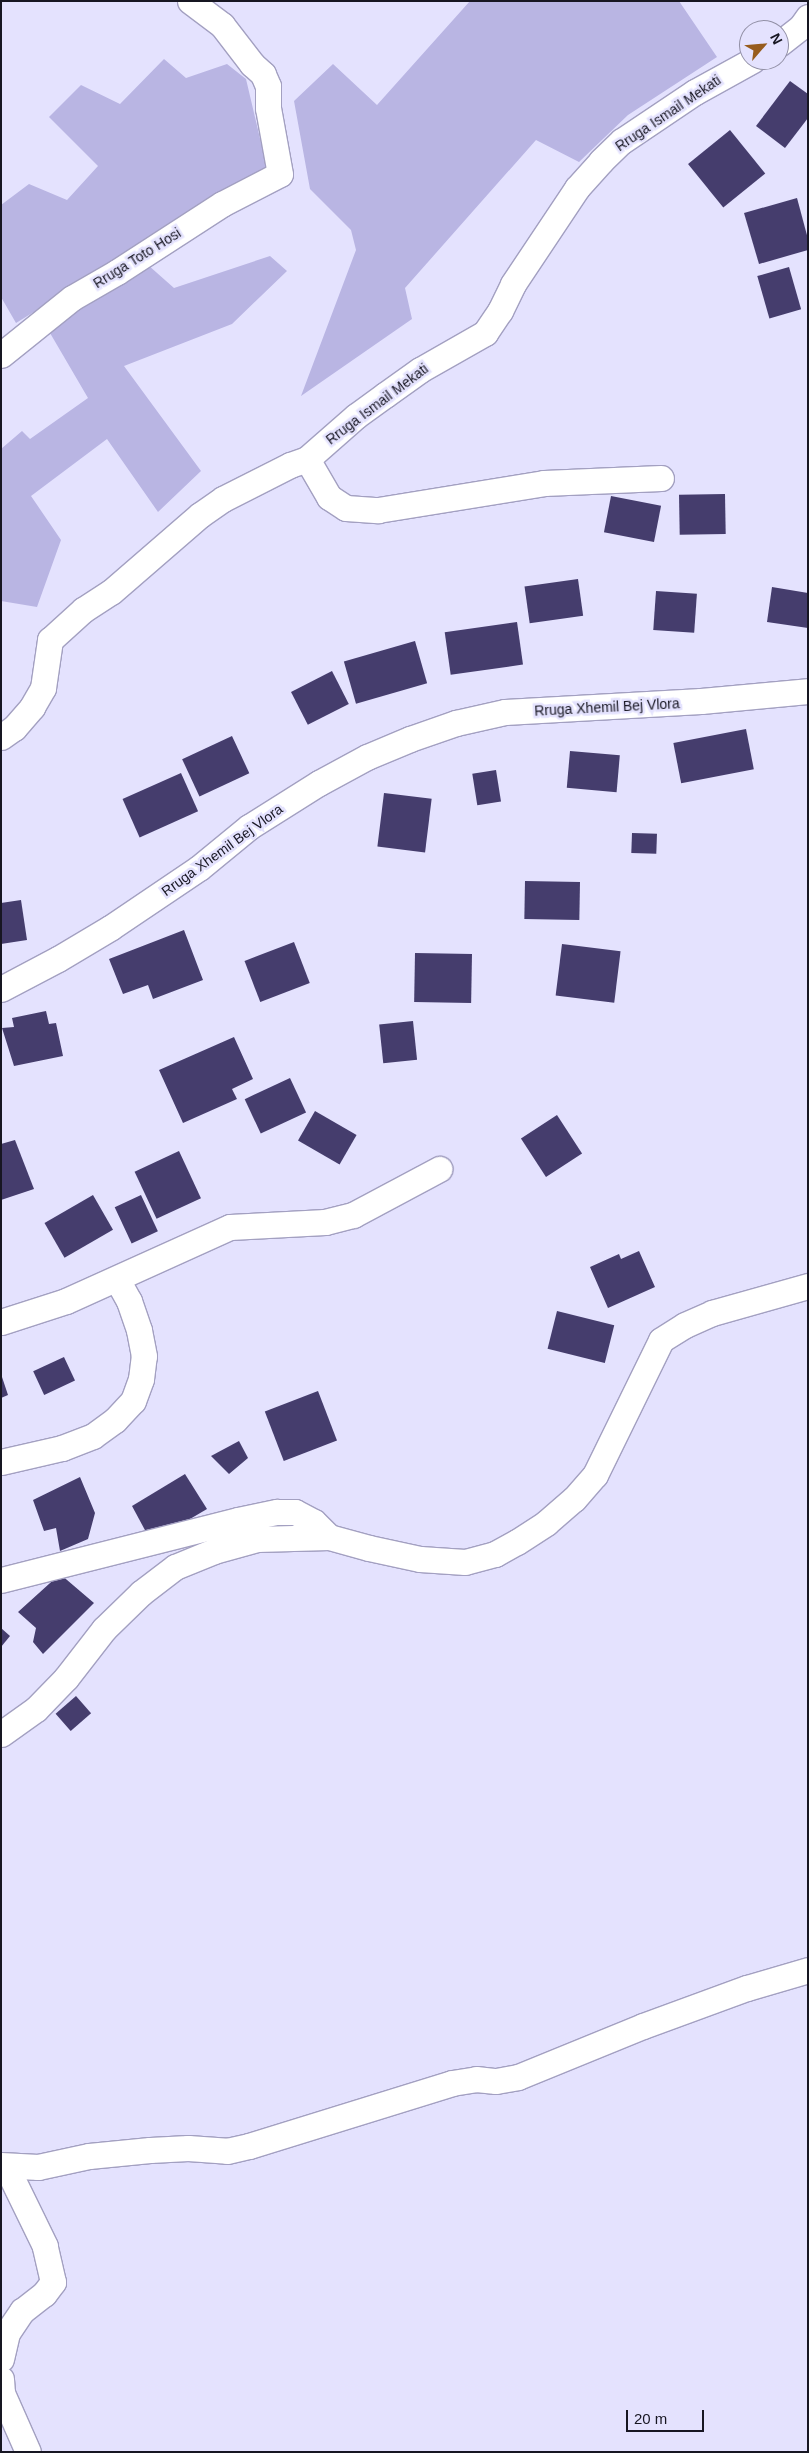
<!DOCTYPE html>
<html>
<head>
<meta charset="utf-8">
<style>
  body { margin:0 }
  #map { position:relative; width:809px; height:2453px; overflow:hidden; background:#e4e2fe; font-family:Arial,sans-serif }
  div>[style] { position:absolute }
  .green>* { inset:0; background:#b9b5e3 }
  .building>* { inset:0; background:#453d6d; transform-origin:0 0 }
  .roads { filter:drop-shadow(1px 0 #a3a0c1) drop-shadow(-1px 0 #a3a0c1) drop-shadow(0 1px #a3a0c1) drop-shadow(0 -1px #a3a0c1) }
  .minor>* { height:25px; margin:-12.5px; padding:0 12.5px; transform-origin:12.5px; border-radius:12.5px; background:#fff }
  span { translate:-50% -50%; white-space:nowrap; text-align:center; line-height:1.15; -webkit-text-stroke:5px #e4e2fe; paint-order:stroke }
  .street-label { font-size:14px; color:#171622 }
  .frame { position:absolute; inset:0; border:2px solid #171622; pointer-events:none }
  .north { position:absolute; left:739px; top:20px; width:50px; height:50px; box-sizing:border-box; background:#e4e2fe; border:1px solid #9290a6; border-radius:50%; rotate:63deg; font-size:14px; font-weight:700; line-height:20px; text-align:center; color:#171622 }
  .north::after { content:''; display:block; margin:auto; width:18px; height:22px; background:#975c1d; clip-path:polygon(50% 0,100% 100%,50% 72%,0 100%) }
  .scale { position:absolute; left:626px; top:2410px; width:78px; height:22px; box-sizing:border-box; border:2px solid #171622; border-top:0; padding-left:6px; font-size:15px; line-height:18px; white-space:nowrap; color:#171622; -webkit-text-stroke:4px #e4e2fe; paint-order:stroke }
</style>
</head>
<body>
<div id="map">
  <div class="green">
    <i style="clip-path:polygon(470px 1px,679px 1px,717px 57px,628px 115px,579px 162px,536px 140px,405px 288px,412px 319px,301px 396px,356px 250px,351px 230px,310px 189px,294px 101px,333px 64px,377px 105px)"></i>
    <i style="clip-path:polygon(164px 59px,186px 78px,227px 64px,246px 79px,267px 168px,16px 323px,1px 297px,1px 205px,29px 184px,67px 200px,98px 166px,49px 117px,81px 85px,120px 104px)"></i>
    <i style="clip-path:polygon(270px 256px,287px 271px,232px 324px,124px 366px,201px 471px,158px 512px,107px 439px,31px 496px,61px 540px,37px 607px,1px 601px,1px 449px,22px 431px,30px 439px,88px 398px,50px 333px,79px 306px,148px 265px,174px 288px)"></i>
  </div>
  <div class="building">
    <i style="clip-path:polygon(790px 81px,808px 94px,808px 118px,785px 148px,756px 126px)"></i>
    <i style="left:730px;top:130px;width:56px;height:54px;rotate:51deg"></i>
    <i style="clip-path:polygon(797px 198px,808px 239px,808px 250px,759px 264px,744px 213px)"></i>
    <i style="left:789px;top:267px;width:44px;height:33px;rotate:74deg"></i>
    <i style="left:725px;top:494px;width:40px;height:46px;rotate:89deg"></i>
    <i style="left:611px;top:496px;width:51px;height:37px;rotate:11deg"></i>
    <i style="left:578px;top:579px;width:37px;height:54px;rotate:82deg"></i>
    <i style="clip-path:polygon(772px 587px,808px 593px,808px 628px,767px 622px)"></i>
    <i style="left:656px;top:591px;width:41px;height:39px;rotate:4deg"></i>
    <i style="left:517px;top:622px;width:43px;height:73px;rotate:82deg"></i>
    <i style="left:415px;top:641px;width:44px;height:74px;rotate:74deg"></i>
    <i style="left:332px;top:671px;width:37px;height:46px;rotate:63deg"></i>
    <i style="left:746px;top:729px;width:41px;height:74px;rotate:79deg"></i>
    <i style="left:232px;top:736px;width:41px;height:55px;rotate:65deg"></i>
    <i style="left:570px;top:751px;width:50px;height:37px;rotate:5deg"></i>
    <i style="left:496px;top:770px;width:32px;height:24px;rotate:81deg"></i>
    <i style="left:181px;top:773px;width:42px;height:64px;rotate:66deg"></i>
    <i style="left:384px;top:793px;width:48px;height:54px;rotate:7deg"></i>
    <i style="left:632px;top:833px;width:25px;height:20px;rotate:2deg"></i>
    <i style="left:525px;top:881px;width:55px;height:38px;rotate:1deg"></i>
    <i style="clip-path:polygon(21px 900px,27px 940px,1px 944px,1px 903px)"></i>
    <i style="clip-path:polygon(184px 930px,203px 980px,153px 999px,148px 985px,123px 994px,109px 959px)"></i>
    <i style="left:294px;top:942px;width:44px;height:53px;rotate:69deg"></i>
    <i style="left:562px;top:944px;width:59px;height:52px;rotate:7deg"></i>
    <i style="left:415px;top:953px;width:57px;height:49px;rotate:1deg"></i>
    <i style="clip-path:polygon(46px 1011px,49px 1024px,56px 1023px,63px 1056px,14px 1066px,2px 1028px,14px 1027px,12px 1018px)"></i>
    <i style="left:413px;top:1021px;width:39px;height:34px;rotate:84deg"></i>
    <i style="clip-path:polygon(234px 1037px,253px 1079px,232px 1089px,237px 1099px,183px 1123px,159px 1070px)"></i>
    <i style="left:290px;top:1078px;width:38px;height:50px;rotate:65deg"></i>
    <i style="left:315px;top:1111px;width:48px;height:34px;rotate:30deg"></i>
    <i style="left:557px;top:1115px;width:46px;height:43px;rotate:57deg"></i>
    <i style="clip-path:polygon(15px 1140px,34px 1189px,1px 1200px,1px 1144px)"></i>
    <i style="left:179px;top:1151px;width:52px;height:49px;rotate:65deg"></i>
    <i style="left:93px;top:1195px;width:40px;height:56px;rotate:60deg"></i>
    <i style="left:141px;top:1195px;width:40px;height:29px;rotate:65deg"></i>
    <i style="clip-path:polygon(639px 1251px,655px 1287px,608px 1308px,590px 1267px,619px 1254px,621px 1259px)"></i>
    <i style="left:557px;top:1311px;width:59px;height:39px;rotate:14deg"></i>
    <i style="left:64px;top:1357px;width:26px;height:34px;rotate:65deg"></i>
    <i style="clip-path:polygon(1px 1374px,8px 1395px,1px 1398px)"></i>
    <i style="left:318px;top:1391px;width:53px;height:57px;rotate:69deg"></i>
    <i style="clip-path:polygon(239px 1441px,248px 1458px,229px 1474px,211px 1456px)"></i>
    <i style="clip-path:polygon(185px 1474px,207px 1509px,173px 1529px,146px 1532px,132px 1506px)"></i>
    <i style="clip-path:polygon(80px 1477px,95px 1513px,88px 1539px,60px 1551px,56px 1528px,44px 1531px,33px 1500px)"></i>
    <i style="clip-path:polygon(60px 1574px,94px 1603px,43px 1654px,33px 1642px,36px 1628px,18px 1612px)"></i>
    <i style="clip-path:polygon(1px 1628px,10px 1636px,1px 1647px)"></i>
    <i style="left:76px;top:1696px;width:23px;height:27px;rotate:49deg"></i>
  </div>
  <div class="roads">
    <div class="minor">
      <i style="left:779px;top:44px;width:28px;rotate:-38deg"></i>
      <i style="left:801px;top:27px;width:12px;rotate:-55deg"></i>
      <i style="left:1px;top:355px;width:91px;rotate:-38.8deg"></i>
      <i style="left:72px;top:298px;width:52px;rotate:-30deg"></i>
      <i style="left:117px;top:272px;width:125px;rotate:-32.9deg"></i>
      <i style="left:222px;top:204px;width:65px;rotate:-27.3deg"></i>
      <i style="left:280px;top:174px;width:67px;rotate:-100.3deg"></i>
      <i style="left:268px;top:108px;width:22px;rotate:-90deg"></i>
      <i style="left:268px;top:86px;width:13px;rotate:-113deg"></i>
      <i style="left:263px;top:74px;width:15px;rotate:-138deg"></i>
      <i style="left:252px;top:64px;width:49px;rotate:-127.6deg"></i>
      <i style="left:222px;top:25px;width:40px;rotate:-143deg"></i>
      <i style="left:307px;top:459px;width:44px;rotate:59.9deg"></i>
      <i style="left:329px;top:497px;width:20px;rotate:33deg"></i>
      <i style="left:346px;top:508px;width:32px;rotate:4deg"></i>
      <i style="left:378px;top:510px;width:168px;rotate:-9.2deg"></i>
      <i style="left:544px;top:483px;width:117px;rotate:-2.4deg"></i>
      <i style="left:1px;top:737px;width:16px;rotate:-35deg"></i>
      <i style="left:14px;top:728px;width:28px;rotate:-49deg"></i>
      <i style="left:32px;top:707px;width:22px;rotate:-60deg"></i>
      <i style="left:43px;top:688px;width:49px;rotate:-81.7deg"></i>
      <i style="left:50px;top:640px;width:45px;rotate:-42.3deg"></i>
      <i style="left:83px;top:610px;width:33px;rotate:-33deg"></i>
      <i style="left:111px;top:592px;width:118px;rotate:-40.9deg"></i>
      <i style="left:200px;top:515px;width:28px;rotate:-35deg"></i>
      <i style="left:223px;top:499px;width:75px;rotate:-26.9deg"></i>
      <i style="left:290px;top:465px;width:18px;rotate:-19deg"></i>
      <i style="left:307px;top:459px;width:65px;rotate:-41.3deg"></i>
      <i style="left:356px;top:416px;width:36px;rotate:-36deg"></i>
      <i style="left:385px;top:395px;width:43px;rotate:-35.5deg"></i>
      <i style="left:420px;top:370px;width:75px;rotate:-29.6deg"></i>
      <i style="left:485px;top:333px;width:27px;rotate:-56deg"></i>
      <i style="left:500px;top:311px;width:30px;rotate:-64deg"></i>
      <i style="left:513px;top:284px;width:115px;rotate:-56.3deg"></i>
      <i style="left:577px;top:188px;width:36px;rotate:-48deg"></i>
      <i style="left:601px;top:161px;width:29px;rotate:-44deg"></i>
      <i style="left:622px;top:141px;width:88px;rotate:-33.9deg"></i>
      <i style="left:695px;top:92px;width:66px;rotate:-28.9deg"></i>
      <i style="left:1px;top:989px;width:64px;rotate:-27.8deg"></i>
      <i style="left:58px;top:959px;width:61px;rotate:-30.8deg"></i>
      <i style="left:110px;top:928px;width:107px;rotate:-34deg"></i>
      <i style="left:199px;top:868px;width:65px;rotate:-39.4deg"></i>
      <i style="left:249px;top:827px;width:83px;rotate:-32.2deg"></i>
      <i style="left:319px;top:783px;width:55px;rotate:-28.4deg"></i>
      <i style="left:367px;top:757px;width:47px;rotate:-22.7deg"></i>
      <i style="left:410px;top:739px;width:49px;rotate:-19.2deg"></i>
      <i style="left:456px;top:723px;width:50px;rotate:-12.7deg"></i>
      <i style="left:505px;top:712px;width:196px;rotate:-3.2deg"></i>
      <i style="left:701px;top:701px;width:107px;rotate:-5.3deg"></i>
      <i style="left:1px;top:1322px;width:68px;rotate:-17.9deg"></i>
      <i style="left:66px;top:1301px;width:180px;rotate:-24.3deg"></i>
      <i style="left:230px;top:1227px;width:95px;rotate:-3deg"></i>
      <i style="left:325px;top:1222px;width:29px;rotate:-14deg"></i>
      <i style="left:353px;top:1215px;width:98px;rotate:-28.1deg"></i>
      <i style="left:1px;top:1462px;width:63px;rotate:-12.9deg"></i>
      <i style="left:62px;top:1448px;width:33px;rotate:-21deg"></i>
      <i style="left:93px;top:1436px;width:27px;rotate:-36deg"></i>
      <i style="left:115px;top:1420px;width:26px;rotate:-47deg"></i>
      <i style="left:133px;top:1401px;width:23px;rotate:-70deg"></i>
      <i style="left:141px;top:1379px;width:23px;rotate:-83deg"></i>
      <i style="left:144px;top:1356px;width:26px;rotate:-101deg"></i>
      <i style="left:139px;top:1330px;width:31px;rotate:-109deg"></i>
      <i style="left:129px;top:1301px;width:25px;rotate:-119deg"></i>
      <i style="left:1px;top:1580px;width:244px;rotate:-14.2deg"></i>
      <i style="left:238px;top:1520px;width:40px;rotate:-12deg"></i>
      <i style="left:277px;top:1512px;width:18px"></i>
      <i style="left:295px;top:1512px;width:21px;rotate:28deg"></i>
      <i style="left:314px;top:1522px;width:21px;rotate:45deg"></i>
      <i style="left:1px;top:1734px;width:43px;rotate:-35.5deg"></i>
      <i style="left:36px;top:1709px;width:43px;rotate:-45.9deg"></i>
      <i style="left:66px;top:1678px;width:62px;rotate:-52.2deg"></i>
      <i style="left:104px;top:1629px;width:52px;rotate:-44.2deg"></i>
      <i style="left:141px;top:1593px;width:43px;rotate:-37.4deg"></i>
      <i style="left:175px;top:1567px;width:42px;rotate:-22.3deg"></i>
      <i style="left:214px;top:1551px;width:45px;rotate:-15.6deg"></i>
      <i style="left:257px;top:1539px;width:72px;rotate:-1.6deg"></i>
      <i style="left:329px;top:1537px;width:41px;rotate:15.4deg"></i>
      <i style="left:369px;top:1548px;width:52px;rotate:12.2deg"></i>
      <i style="left:420px;top:1559px;width:45px;rotate:3.8deg"></i>
      <i style="left:465px;top:1562px;width:31px;rotate:-15deg"></i>
      <i style="left:495px;top:1554px;width:25px;rotate:-29deg"></i>
      <i style="left:517px;top:1542px;width:35px;rotate:-33deg"></i>
      <i style="left:546px;top:1523px;width:37px;rotate:-41deg"></i>
      <i style="left:574px;top:1499px;width:32px;rotate:-49deg"></i>
      <i style="left:595px;top:1475px;width:150px;rotate:-63.9deg"></i>
      <i style="left:661px;top:1340px;width:28px;rotate:-32deg"></i>
      <i style="left:685px;top:1325px;width:30px;rotate:-24deg"></i>
      <i style="left:712px;top:1313px;width:100px;rotate:-15.7deg"></i>
      <i style="left:1px;top:2165px;width:37px;rotate:3deg"></i>
      <i style="left:38px;top:2167px;width:52px;rotate:-12.2deg"></i>
      <i style="left:89px;top:2156px;width:61px;rotate:-5.6deg"></i>
      <i style="left:150px;top:2150px;width:38px;rotate:-3deg"></i>
      <i style="left:188px;top:2148px;width:39px;rotate:4deg"></i>
      <i style="left:227px;top:2151px;width:23px;rotate:-13deg"></i>
      <i style="left:249px;top:2146px;width:213px;rotate:-17.2deg"></i>
      <i style="left:452px;top:2083px;width:24px;rotate:-9deg"></i>
      <i style="left:476px;top:2079px;width:20px;rotate:6deg"></i>
      <i style="left:496px;top:2081px;width:22px;rotate:-10deg"></i>
      <i style="left:518px;top:2077px;width:135px;rotate:-22.2deg"></i>
      <i style="left:643px;top:2026px;width:111px;rotate:-20.1deg"></i>
      <i style="left:747px;top:1988px;width:64px;rotate:-16.4deg"></i>
      <i style="left:1px;top:2359px;width:27px;rotate:-77deg"></i>
      <i style="left:7px;top:2333px;width:27px;rotate:-56deg"></i>
      <i style="left:22px;top:2311px;width:28px;rotate:-38deg"></i>
      <i style="left:44px;top:2294px;width:15px;rotate:-53deg"></i>
      <i style="left:53px;top:2282px;width:37px;rotate:-103deg"></i>
      <i style="left:45px;top:2246px;width:89px;rotate:-116deg"></i>
      <i style="left:1px;top:2379px;width:14px;rotate:86deg"></i>
      <i style="left:2px;top:2393px;width:64px;rotate:66.2deg"></i>
    </div>
  </div>
  <div class="street-label">
    <span style="left:668px;top:113px;rotate:-34deg">Rruga Ismail Mekati</span>
    <span style="left:137px;top:258px;rotate:-32deg">Rruga Toto Hosi</span>
    <span style="left:377px;top:404px;rotate:-37deg">Rruga Ismail Mekati</span>
    <span style="left:607px;top:707px;rotate:-3deg">Rruga Xhemil Bej Vlora</span>
    <span style="left:222px;top:850px;rotate:-36deg">Rruga Xhemil Bej Vlora</span>
  </div>
  <div class="frame"></div>
  <div class="north">N</div>
  <div class="scale">20 m</div>
</div>
</body>
</html>
